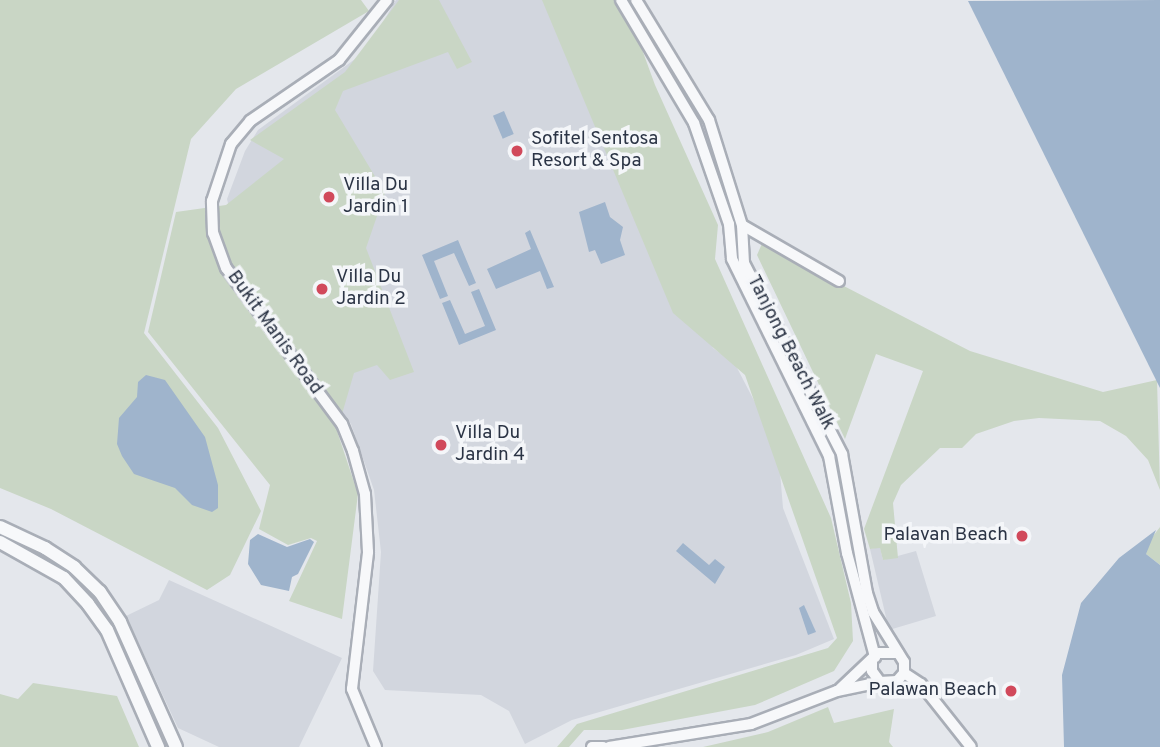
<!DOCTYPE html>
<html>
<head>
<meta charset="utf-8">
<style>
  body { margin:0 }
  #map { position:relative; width:1160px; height:747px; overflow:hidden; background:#e4e7ec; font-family:Overpass,sans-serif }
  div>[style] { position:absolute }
  .built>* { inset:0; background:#d2d6de }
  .green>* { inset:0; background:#c9d6c5 }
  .water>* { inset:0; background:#9fb4cc; transform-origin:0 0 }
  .roads { filter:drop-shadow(2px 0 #a9aeb7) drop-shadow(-2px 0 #a9aeb7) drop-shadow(0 2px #a9aeb7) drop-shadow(0 -2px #a9aeb7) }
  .minor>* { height:10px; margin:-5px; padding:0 5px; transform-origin:5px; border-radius:5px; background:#f7f8fa }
  .tertiary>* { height:12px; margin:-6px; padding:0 6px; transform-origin:6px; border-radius:6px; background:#f7f8fa }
  .dots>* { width:19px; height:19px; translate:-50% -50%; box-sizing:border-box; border:4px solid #f4f6f9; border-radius:50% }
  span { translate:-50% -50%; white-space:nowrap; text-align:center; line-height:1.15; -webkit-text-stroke:7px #f4f6f9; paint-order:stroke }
  .poi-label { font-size:19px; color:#2b3445 }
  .left { translate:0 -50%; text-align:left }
  .right { translate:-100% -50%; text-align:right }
  .street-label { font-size:19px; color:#2b3445 }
</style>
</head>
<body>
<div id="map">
  <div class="built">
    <i style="clip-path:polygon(396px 0,558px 0,678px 252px,713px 348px,735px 364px,760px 412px,780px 472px,783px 508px,834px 639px,796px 655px,572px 720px,525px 744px,509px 711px,481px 695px,385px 690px,373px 671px,381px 552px,374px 490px,351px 424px,247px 284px,227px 199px,245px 151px,258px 130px,366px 51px)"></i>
    <i style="clip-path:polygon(880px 547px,883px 560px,916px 551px,936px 616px,889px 630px,870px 549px)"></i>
    <i style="clip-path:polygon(169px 580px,342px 658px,299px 747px,219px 747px,178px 728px,126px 616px,159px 600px)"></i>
  </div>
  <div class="green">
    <i style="clip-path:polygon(0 0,361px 0,369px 11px,236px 89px,191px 139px,144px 333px,218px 428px,261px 511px,230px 575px,207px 590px,51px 509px,0 488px)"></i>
    <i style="clip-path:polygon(399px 0,439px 0,472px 62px,457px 69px,448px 52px,343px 91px,335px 110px,385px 193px,366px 248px,414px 372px,390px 380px,377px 365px,354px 373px,337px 431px,358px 494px,342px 619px,289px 601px,317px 541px,311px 538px,288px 545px,259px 529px,270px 485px,148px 332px,176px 212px,226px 205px,284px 159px,250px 140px,345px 72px)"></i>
    <i style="clip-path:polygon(542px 0,624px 0,655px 85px,718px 225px,715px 259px,831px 518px,851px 603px,853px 641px,834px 671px,755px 705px,622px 730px,584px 730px,569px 747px,557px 747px,577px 724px,828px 648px,837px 638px,745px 375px,673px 313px)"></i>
    <i style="clip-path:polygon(774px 236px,803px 265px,970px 351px,1103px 392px,1157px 380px,1160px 490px,1148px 460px,1126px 436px,1100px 421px,1039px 418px,1014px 421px,976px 434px,962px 448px,940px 448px,901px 485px,893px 503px,898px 558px,883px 560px,880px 548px,870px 549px,864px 529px,923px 371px,876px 354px,845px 439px,757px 255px,764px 239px)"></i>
    <i style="clip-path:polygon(1160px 527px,1160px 565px,1146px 554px,1147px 544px)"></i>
    <i style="clip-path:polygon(33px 683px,117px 696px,139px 747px,0 747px,0 694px,18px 699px)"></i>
    <i style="clip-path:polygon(828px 707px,834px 723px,894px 709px,889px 742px,893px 747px,703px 747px,768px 732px)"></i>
  </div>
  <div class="water">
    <i style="clip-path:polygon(1160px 0,1160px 388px,968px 1px)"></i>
    <i style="left:504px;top:111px;width:25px;height:12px;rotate:67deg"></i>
    <i style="clip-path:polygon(605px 202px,610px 217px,623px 227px,620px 240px,625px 255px,601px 264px,595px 250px,589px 252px,579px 212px)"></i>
    <i style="clip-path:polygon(530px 230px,554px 287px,547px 289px,540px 271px,496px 289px,487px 269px,531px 249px,525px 233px)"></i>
    <i style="clip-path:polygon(458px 240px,476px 283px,469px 286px,454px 253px,434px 261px,448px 296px,440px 299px,422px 255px)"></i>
    <i style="clip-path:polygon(479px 289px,496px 330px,459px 345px,442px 303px,450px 300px,465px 334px,485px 326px,471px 292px)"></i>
    <i style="clip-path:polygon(146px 375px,165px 380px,205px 437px,218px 485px,218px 508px,212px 512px,192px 505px,175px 488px,134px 474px,122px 456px,117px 444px,119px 418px,137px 397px,138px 382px)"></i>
    <i style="clip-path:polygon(1156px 530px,1146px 554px,1160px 565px,1160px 747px,1064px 747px,1062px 675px,1081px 603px,1119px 558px)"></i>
    <i style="clip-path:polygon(258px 534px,287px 547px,310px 539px,314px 542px,298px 574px,292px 577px,289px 591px,261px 585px,248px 564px,250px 540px)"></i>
    <i style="clip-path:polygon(683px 543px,709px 565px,715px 559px,725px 567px,715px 584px,676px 551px)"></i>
    <i style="clip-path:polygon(804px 605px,816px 632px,808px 635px,799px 608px)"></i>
  </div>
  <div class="roads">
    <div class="minor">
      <i style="left:621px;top:0;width:143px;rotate:59.3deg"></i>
      <i style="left:694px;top:123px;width:107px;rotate:70.9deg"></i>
      <i style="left:729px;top:224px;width:35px;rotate:85deg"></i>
      <i style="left:732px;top:259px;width:220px;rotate:63.8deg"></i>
      <i style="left:829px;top:456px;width:99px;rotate:79.5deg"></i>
      <i style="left:847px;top:553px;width:108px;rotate:74.9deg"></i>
      <i style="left:636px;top:0;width:140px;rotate:58.7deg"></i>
      <i style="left:709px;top:120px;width:110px;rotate:72.6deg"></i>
      <i style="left:742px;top:225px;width:38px;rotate:87deg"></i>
      <i style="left:744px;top:263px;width:215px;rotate:62.8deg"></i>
      <i style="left:842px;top:454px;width:141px;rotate:79.8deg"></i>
      <i style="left:867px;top:593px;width:20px;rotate:72deg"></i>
      <i style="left:873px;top:612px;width:59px;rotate:58.2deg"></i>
      <i style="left:904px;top:662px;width:11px;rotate:90deg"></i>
      <i style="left:904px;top:673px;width:11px;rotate:131deg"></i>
      <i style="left:897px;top:681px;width:17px;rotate:177deg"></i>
      <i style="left:880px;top:682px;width:14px;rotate:-126deg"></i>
      <i style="left:872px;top:671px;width:10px;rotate:-90deg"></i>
      <i style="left:742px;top:225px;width:112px;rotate:30deg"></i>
      <i style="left:904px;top:673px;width:20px;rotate:33deg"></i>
      <i style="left:921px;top:684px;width:80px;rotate:51.6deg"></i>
      <i style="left:840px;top:689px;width:52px;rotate:-43.5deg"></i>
      <i style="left:878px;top:653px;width:20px"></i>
      <i style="left:376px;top:747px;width:63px;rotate:-112.5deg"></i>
      <i style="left:352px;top:689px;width:138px;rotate:-83.3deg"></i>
      <i style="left:368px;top:552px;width:58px;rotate:-93deg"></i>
      <i style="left:365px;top:494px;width:45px;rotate:-105.6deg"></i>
      <i style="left:353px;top:451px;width:29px;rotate:-112deg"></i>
      <i style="left:342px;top:424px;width:194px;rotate:-126.6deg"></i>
      <i style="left:226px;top:268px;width:37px;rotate:-110deg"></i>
      <i style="left:213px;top:233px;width:32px;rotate:-92deg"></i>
      <i style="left:212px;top:201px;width:60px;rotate:-71.6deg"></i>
      <i style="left:231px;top:144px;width:30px;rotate:-50deg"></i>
      <i style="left:250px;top:121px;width:108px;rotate:-34.4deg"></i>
      <i style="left:339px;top:60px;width:77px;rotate:-51.3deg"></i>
      <i style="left:592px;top:747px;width:11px"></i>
      <i style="left:609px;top:747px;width:144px;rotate:-9.2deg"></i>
      <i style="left:751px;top:724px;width:92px;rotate:-21deg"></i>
      <i style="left:837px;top:691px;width:44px;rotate:-11.8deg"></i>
    </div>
    <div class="tertiary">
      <i style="left:0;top:527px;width:50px;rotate:25deg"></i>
      <i style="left:45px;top:548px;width:35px;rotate:33deg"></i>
      <i style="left:74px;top:567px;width:36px;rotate:44deg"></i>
      <i style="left:100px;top:592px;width:36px;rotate:56deg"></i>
      <i style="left:120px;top:622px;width:137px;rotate:65.9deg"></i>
      <i style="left:0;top:542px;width:73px;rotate:29.4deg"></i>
      <i style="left:64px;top:578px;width:35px;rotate:47deg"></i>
      <i style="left:88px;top:604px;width:32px;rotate:54deg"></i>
      <i style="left:107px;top:630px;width:128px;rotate:66.4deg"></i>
    </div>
  </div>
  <div class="dots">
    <i style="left:517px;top:151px;background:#d1495b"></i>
    <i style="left:329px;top:197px;background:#d1495b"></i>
    <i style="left:322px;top:289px;background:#d1495b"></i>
    <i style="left:441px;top:445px;background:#d1495b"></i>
    <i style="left:1022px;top:536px;background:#d1495b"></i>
    <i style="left:1011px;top:691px;background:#d1495b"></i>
  </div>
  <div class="poi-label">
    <span class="left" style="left:531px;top:151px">Sofitel Sentosa<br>Resort &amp; Spa</span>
    <span class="left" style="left:343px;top:197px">Villa Du<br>Jardin 1</span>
    <span class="left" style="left:336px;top:289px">Villa Du<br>Jardin 2</span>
    <span class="left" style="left:455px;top:445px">Villa Du<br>Jardin 4</span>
    <span class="right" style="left:1008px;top:536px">Palavan Beach</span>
    <span class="right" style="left:997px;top:691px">Palawan Beach</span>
  </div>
  <div class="street-label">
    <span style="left:274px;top:333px;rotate:54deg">Bukit Manis Road</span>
    <span style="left:790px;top:353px;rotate:63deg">Tanjong Beach Walk</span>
  </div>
</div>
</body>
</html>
